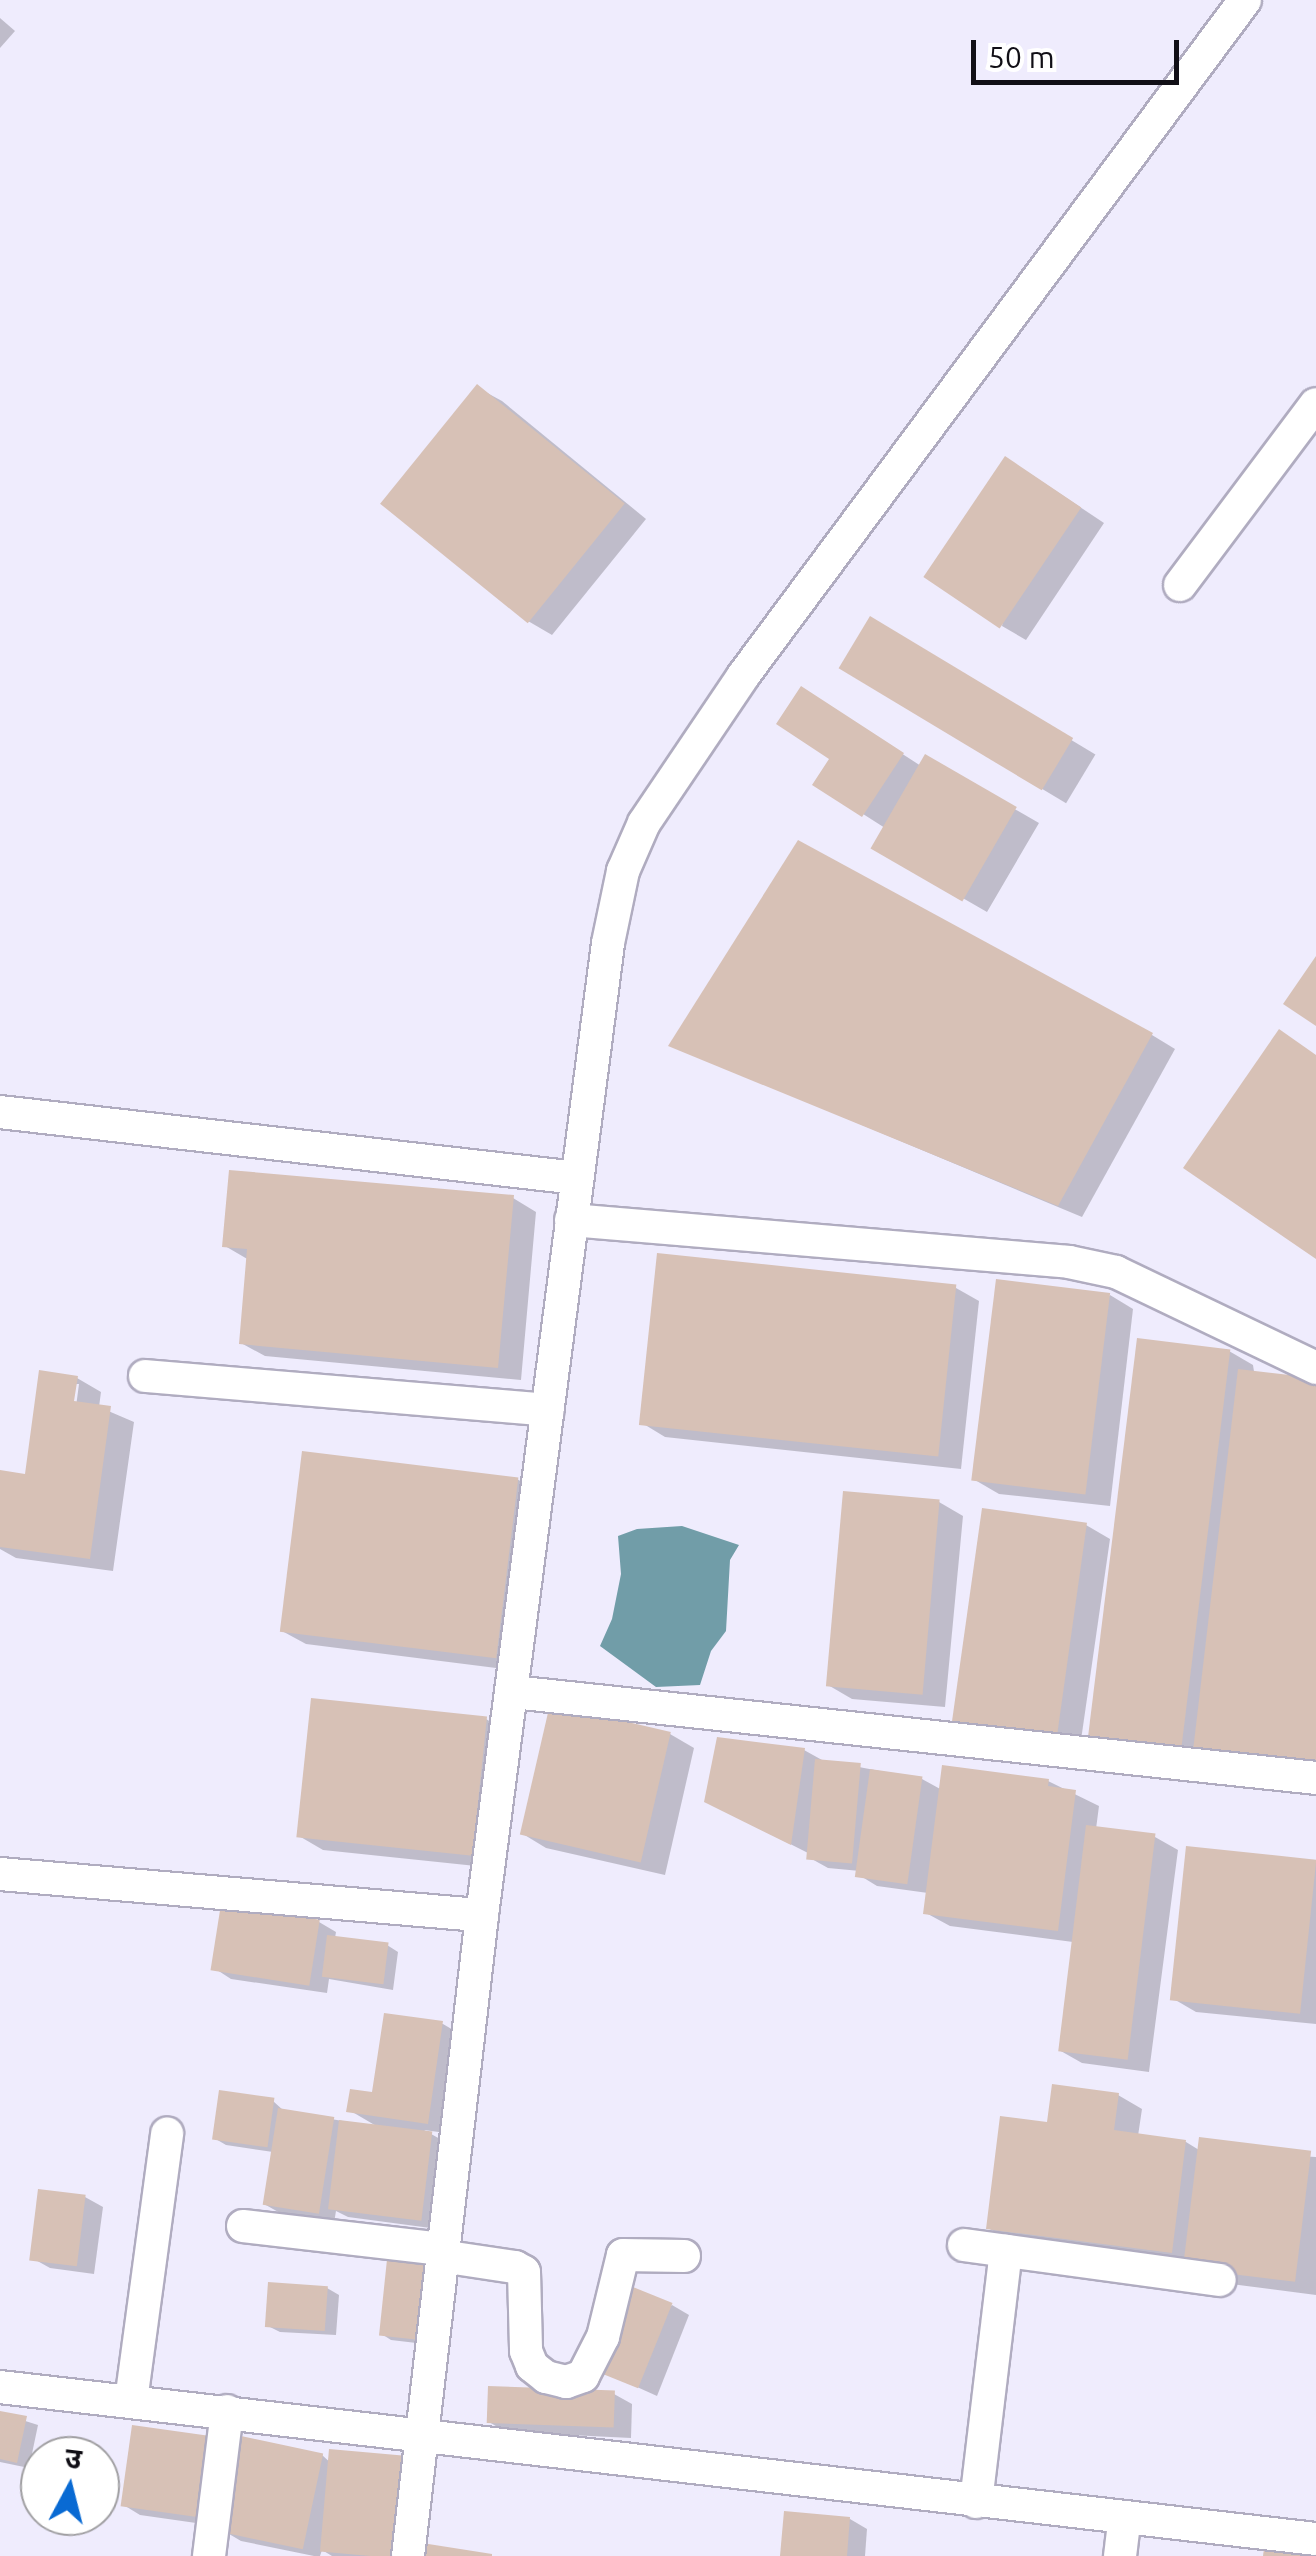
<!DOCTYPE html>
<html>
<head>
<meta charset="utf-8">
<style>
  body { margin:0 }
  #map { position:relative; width:1316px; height:2556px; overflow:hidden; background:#efecfd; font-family:Ubuntu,"Noto Sans Devanagari",sans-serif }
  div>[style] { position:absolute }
  .water>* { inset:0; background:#719da8 }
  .shadow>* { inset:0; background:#0003; transform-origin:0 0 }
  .building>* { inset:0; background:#d7c1b6; transform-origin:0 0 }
  .roads { filter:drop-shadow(2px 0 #b0acc0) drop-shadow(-2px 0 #b0acc0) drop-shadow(0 2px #b0acc0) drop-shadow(0 -2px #b0acc0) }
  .minor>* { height:32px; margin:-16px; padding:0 16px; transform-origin:16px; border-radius:16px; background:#fff }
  span { translate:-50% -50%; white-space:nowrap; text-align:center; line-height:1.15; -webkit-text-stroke:9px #fff; paint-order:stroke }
  .north { position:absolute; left:20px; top:2436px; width:100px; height:100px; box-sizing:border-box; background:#fff; border:2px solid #a09fa2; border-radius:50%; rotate:7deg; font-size:28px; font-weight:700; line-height:40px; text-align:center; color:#110f16 }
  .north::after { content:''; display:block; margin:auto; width:35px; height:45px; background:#096ad3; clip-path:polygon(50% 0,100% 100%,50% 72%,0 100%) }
  .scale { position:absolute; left:971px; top:40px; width:208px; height:45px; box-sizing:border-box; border:5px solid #110f16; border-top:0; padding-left:12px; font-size:30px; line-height:35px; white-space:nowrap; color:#110f16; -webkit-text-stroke:8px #fff; paint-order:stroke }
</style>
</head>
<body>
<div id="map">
  <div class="water">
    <i style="clip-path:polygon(682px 1526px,739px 1545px,730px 1560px,726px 1631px,711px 1651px,700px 1685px,656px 1687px,600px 1646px,612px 1619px,621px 1574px,618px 1536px,637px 1529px)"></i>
  </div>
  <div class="shadow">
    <i style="clip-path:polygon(0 18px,15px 31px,0 48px)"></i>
    <i style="clip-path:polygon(478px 388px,502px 401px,646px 519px,552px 635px,528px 621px)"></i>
    <i style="clip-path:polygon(1029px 473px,1104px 523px,1026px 640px,1002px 626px)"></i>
    <i style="left:870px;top:619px;width:263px;height:57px;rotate:31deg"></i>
    <i style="clip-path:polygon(819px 700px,921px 766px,926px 758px,1039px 823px,987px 912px,874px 847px,885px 828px,816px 784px,833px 758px)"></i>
    <i style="clip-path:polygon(1152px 1035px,1175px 1049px,1082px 1217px,671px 1045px)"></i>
    <i style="clip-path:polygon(513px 1198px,536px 1212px,521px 1380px,265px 1356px,241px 1343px,249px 1260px,225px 1246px)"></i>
    <i style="clip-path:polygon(956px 1288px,979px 1301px,961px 1469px,665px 1437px,642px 1423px)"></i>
    <i style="clip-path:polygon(1110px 1295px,1133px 1309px,1110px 1506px,999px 1494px,975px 1480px)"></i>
    <i style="clip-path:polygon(1229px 1351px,1253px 1365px,1316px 1775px,1118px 1752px)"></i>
    <i style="clip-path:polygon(evenodd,77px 1378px,101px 1392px,99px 1407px,134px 1422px,113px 1571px,16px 1558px,0 1549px,0 1485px,27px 1477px,77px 1378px,74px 1384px,79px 1384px,75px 1414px,70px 1413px,74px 1384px)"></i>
    <i style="clip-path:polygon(517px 1479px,540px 1493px,519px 1671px,306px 1644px,282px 1631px)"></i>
    <i style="clip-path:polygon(939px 1502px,963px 1516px,945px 1707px,852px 1699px,828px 1685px)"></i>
    <i style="clip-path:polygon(1086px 1525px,1110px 1539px,1079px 1754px,977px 1739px)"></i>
    <i style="clip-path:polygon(486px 1719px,509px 1733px,495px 1868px,323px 1850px,299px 1836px)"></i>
    <i style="clip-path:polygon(670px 1734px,694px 1748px,665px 1875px,546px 1848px,523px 1834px)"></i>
    <i style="clip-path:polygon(804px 1750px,822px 1760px,922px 1779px,942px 1790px,1048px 1781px,1099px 1806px,1096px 1829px,1155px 1837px,1178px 1850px,1149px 2072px,1082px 2063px,1059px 2050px,1073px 1942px,950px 1926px,926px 1913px,928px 1893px,877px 1886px,859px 1875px,860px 1871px,828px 1868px,810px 1858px,810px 1854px,725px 1811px)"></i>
    <i style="clip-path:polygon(1316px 1862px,1316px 2024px,1196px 2012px,1172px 1998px)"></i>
    <i style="clip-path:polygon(319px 1922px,336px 1932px,335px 1938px,387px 1945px,398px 1952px,393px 1990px,329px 1979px,327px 1993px,231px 1979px,214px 1968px)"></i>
    <i style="clip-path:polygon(386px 2016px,443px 2024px,460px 2034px,446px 2133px,424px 2130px,449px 2144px,438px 2229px,348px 2217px,336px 2211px,334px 2223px,282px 2214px,264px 2204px,273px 2152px,226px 2145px,214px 2138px,273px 2101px,284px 2111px,378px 2127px,349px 2110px,375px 2095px)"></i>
    <i style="clip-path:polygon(1118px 2095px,1142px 2109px,1138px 2136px,1186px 2142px,1199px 2150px,1316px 2157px,1316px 2295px,1208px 2281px,1012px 2241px,988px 2228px,1049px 2125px)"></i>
    <i style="clip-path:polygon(85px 2197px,103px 2207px,94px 2274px,50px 2268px,32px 2258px)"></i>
    <i style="clip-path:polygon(424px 2257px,435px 2263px,425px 2344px,391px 2340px,380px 2333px)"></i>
    <i style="clip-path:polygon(327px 2288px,339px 2295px,336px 2335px,280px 2332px,268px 2326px)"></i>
    <i style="clip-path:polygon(672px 2305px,689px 2315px,657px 2396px,597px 2369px)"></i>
    <i style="clip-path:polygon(614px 2394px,632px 2404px,631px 2438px,506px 2432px,489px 2422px)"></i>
    <i style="clip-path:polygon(0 2413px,38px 2425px,29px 2468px,0 2462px)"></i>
    <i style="clip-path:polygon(240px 2453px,322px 2455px,422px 2546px,489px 2556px,332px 2556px,322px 2550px,320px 2556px,314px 2556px,241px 2541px,224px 2531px,224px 2527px,140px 2515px,122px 2504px)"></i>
    <i style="clip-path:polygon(850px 2519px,867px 2529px,865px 2556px,782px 2556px)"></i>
  </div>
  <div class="building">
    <i style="left:477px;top:384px;width:190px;height:154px;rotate:39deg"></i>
    <i style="left:1005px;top:456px;width:92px;height:146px;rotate:34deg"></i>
    <i style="left:870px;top:616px;width:237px;height:61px;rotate:31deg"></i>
    <i style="clip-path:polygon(801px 686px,904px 753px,862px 817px,812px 785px,829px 759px,776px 724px)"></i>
    <i style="left:925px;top:754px;width:106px;height:109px;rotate:30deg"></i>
    <i style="clip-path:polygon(798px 840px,1153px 1033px,1058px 1206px,668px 1046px)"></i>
    <i style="clip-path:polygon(1316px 956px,1316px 1026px,1283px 1004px)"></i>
    <i style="clip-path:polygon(1279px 1029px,1316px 1055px,1316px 1259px,1183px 1168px)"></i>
    <i style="clip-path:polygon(229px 1170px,514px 1195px,498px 1368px,239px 1344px,247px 1249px,222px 1247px)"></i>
    <i style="left:657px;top:1253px;width:301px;height:173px;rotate:6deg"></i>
    <i style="left:996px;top:1279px;width:115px;height:203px;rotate:7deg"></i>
    <i style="left:1137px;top:1338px;width:94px;height:405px;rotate:7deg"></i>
    <i style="clip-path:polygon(1238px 1369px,1316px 1378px,1316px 1766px,1193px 1751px)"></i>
    <i style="clip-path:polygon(39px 1370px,78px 1376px,74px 1401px,111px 1406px,90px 1559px,0 1547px,0 1470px,25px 1474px)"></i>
    <i style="left:302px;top:1451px;width:218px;height:182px;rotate:7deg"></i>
    <i style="left:843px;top:1491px;width:97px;height:196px;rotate:5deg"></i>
    <i style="left:982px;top:1508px;width:106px;height:221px;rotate:8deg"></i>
    <i style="left:311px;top:1698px;width:177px;height:140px;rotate:6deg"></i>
    <i style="left:550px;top:1704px;width:124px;height:134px;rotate:13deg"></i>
    <i style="clip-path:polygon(717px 1737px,805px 1748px,791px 1845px,704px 1802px)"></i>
    <i style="left:815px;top:1759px;width:46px;height:101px;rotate:5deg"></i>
    <i style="clip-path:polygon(942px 1765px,1049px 1779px,1048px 1786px,1076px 1790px,1058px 1931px,923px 1914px)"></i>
    <i style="left:870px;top:1769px;width:53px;height:109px;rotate:8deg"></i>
    <i style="left:1086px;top:1825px;width:70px;height:228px;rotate:7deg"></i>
    <i style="left:1186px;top:1846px;width:131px;height:155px;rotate:6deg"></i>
    <i style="left:221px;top:1904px;width:100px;height:67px;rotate:9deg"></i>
    <i style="left:327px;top:1935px;width:62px;height:42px;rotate:7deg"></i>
    <i style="clip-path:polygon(384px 2013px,443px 2021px,428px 2124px,346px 2112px,350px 2089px,372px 2092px)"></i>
    <i style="clip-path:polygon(1052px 2084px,1119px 2093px,1114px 2130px,1186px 2140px,1172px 2253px,986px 2229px,1000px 2116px,1047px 2122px)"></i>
    <i style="left:219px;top:2090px;width:56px;height:50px;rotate:8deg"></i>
    <i style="left:278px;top:2108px;width:57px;height:98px;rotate:9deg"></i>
    <i style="left:339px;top:2120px;width:94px;height:90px;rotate:7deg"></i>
    <i style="left:1199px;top:2137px;width:113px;height:132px;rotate:7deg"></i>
    <i style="left:38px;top:2189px;width:48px;height:72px;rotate:7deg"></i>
    <i style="left:388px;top:2250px;width:37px;height:86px;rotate:6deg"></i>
    <i style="left:268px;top:2282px;width:60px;height:45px;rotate:4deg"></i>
    <i style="left:628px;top:2285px;width:48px;height:92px;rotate:22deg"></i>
    <i style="left:488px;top:2386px;width:127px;height:37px;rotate:2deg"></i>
    <i style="clip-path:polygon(0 2411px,27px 2416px,17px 2463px,0 2459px)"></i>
    <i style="left:132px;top:2425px;width:88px;height:82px;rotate:8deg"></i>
    <i style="left:241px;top:2436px;width:84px;height:98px;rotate:12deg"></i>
    <i style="left:329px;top:2449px;width:82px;height:103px;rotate:5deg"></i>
    <i style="clip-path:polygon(784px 2511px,850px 2517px,847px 2556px,780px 2556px)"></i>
    <i style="clip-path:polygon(1265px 2541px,1316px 2548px,1316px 2556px,1263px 2556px)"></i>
    <i style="clip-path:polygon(422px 2543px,492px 2554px,492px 2556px,420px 2556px)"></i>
  </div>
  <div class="roads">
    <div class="minor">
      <i style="left:1180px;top:585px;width:226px;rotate:-53.1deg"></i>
      <i style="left:0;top:1112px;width:581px;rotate:6.53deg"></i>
      <i style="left:571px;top:1220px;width:500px;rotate:4.8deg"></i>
      <i style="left:1069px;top:1262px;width:48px;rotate:12deg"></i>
      <i style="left:1116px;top:1272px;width:222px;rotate:25.6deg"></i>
      <i style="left:145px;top:1376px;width:404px;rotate:4.8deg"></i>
      <i style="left:513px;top:1692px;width:808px;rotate:6.11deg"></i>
      <i style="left:0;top:1874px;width:484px;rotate:4.9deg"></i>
      <i style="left:243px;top:2226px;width:200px;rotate:6.6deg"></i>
      <i style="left:964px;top:2245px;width:258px;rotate:7.8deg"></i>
      <i style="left:441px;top:2256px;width:75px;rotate:8.5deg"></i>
      <i style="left:515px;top:2267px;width:10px;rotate:29deg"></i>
      <i style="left:524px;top:2272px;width:79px;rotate:88.5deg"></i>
      <i style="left:526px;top:2351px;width:16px;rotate:68deg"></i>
      <i style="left:532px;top:2366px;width:18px;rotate:38deg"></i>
      <i style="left:546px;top:2377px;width:21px;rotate:14deg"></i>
      <i style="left:566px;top:2382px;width:18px;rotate:-19deg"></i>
      <i style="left:583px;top:2376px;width:44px;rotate:-62.9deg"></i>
      <i style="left:603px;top:2337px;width:84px;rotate:-76.3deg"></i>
      <i style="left:623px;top:2255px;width:61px;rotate:0.9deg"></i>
      <i style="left:0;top:2387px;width:1325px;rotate:6.59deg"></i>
      <i style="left:131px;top:2401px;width:270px;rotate:-82.3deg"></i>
      <i style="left:976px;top:2502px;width:253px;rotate:-83.2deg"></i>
      <i style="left:209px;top:2556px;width:146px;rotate:-82.9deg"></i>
      <i style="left:408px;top:2556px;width:645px;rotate:-83.41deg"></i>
      <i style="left:482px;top:1915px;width:980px;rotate:-82.61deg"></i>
      <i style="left:608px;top:943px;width:74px;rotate:-78.2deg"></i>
      <i style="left:623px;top:871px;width:52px;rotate:-66.4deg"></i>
      <i style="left:644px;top:823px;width:177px;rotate:-56deg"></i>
      <i style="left:743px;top:676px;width:842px;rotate:-53.4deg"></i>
      <i style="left:1120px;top:2556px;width:38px;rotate:-83deg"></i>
    </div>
  </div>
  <div class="north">उ</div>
  <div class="scale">50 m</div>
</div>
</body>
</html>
